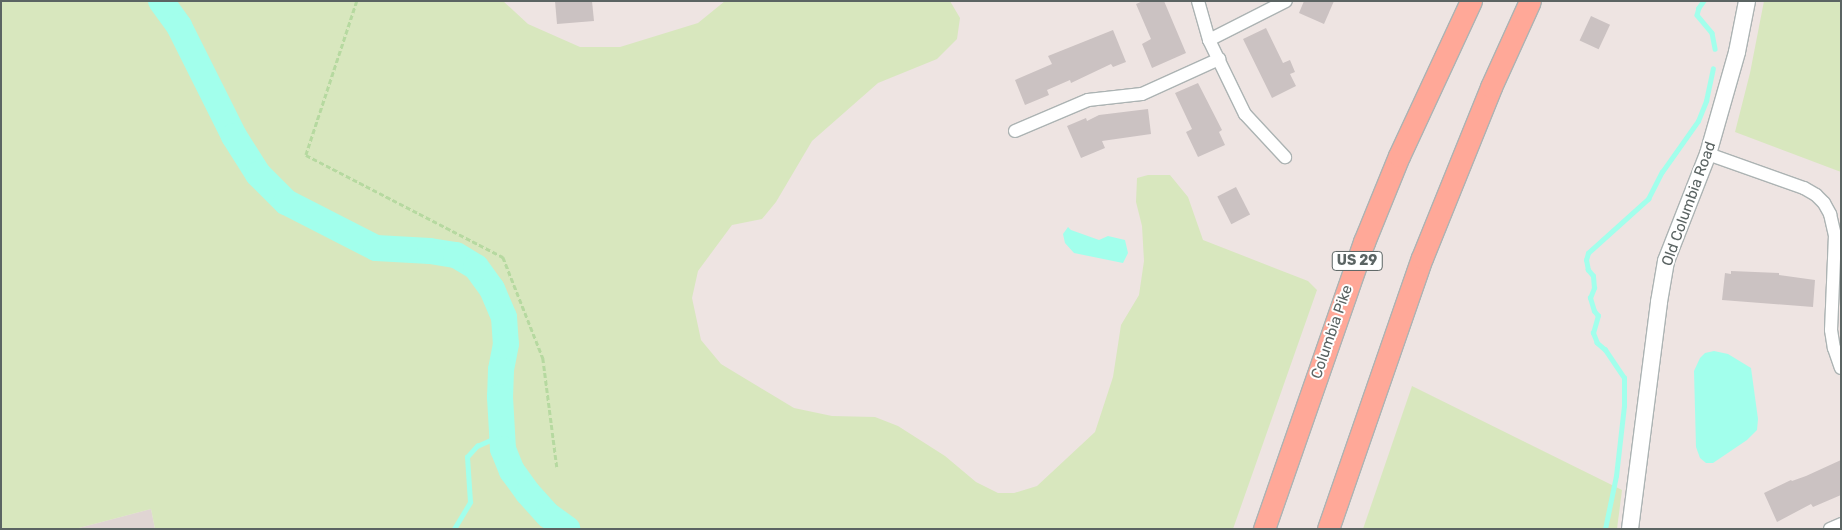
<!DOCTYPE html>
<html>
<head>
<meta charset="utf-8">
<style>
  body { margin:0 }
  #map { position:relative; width:1842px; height:530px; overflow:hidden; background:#eee4e2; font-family:Rubik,sans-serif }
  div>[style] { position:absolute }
  .education>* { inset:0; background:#e0d5d3 }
  .green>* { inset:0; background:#d8e7be }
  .water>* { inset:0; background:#a2ffec }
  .stream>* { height:4.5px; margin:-2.25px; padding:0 2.25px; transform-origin:2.25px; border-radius:2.25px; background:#a2ffec }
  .river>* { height:26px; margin:-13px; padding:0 13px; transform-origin:13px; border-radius:13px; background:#a2ffec }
  .building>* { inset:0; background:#cbc2c2; transform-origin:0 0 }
  .path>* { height:2.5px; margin-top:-1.25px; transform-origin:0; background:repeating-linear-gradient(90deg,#b6d9a0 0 5px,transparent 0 7.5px) }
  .roads { filter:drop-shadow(1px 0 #acb3b3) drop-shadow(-1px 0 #acb3b3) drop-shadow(0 1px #acb3b3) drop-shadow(0 -1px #acb3b3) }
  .minor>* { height:12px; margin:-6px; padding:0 6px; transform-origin:6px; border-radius:6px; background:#fff }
  .tertiary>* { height:16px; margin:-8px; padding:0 8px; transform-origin:8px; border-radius:8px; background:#fff }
  .trunk>* { height:21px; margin:-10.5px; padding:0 10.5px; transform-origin:10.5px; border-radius:10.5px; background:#ffa898 }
  span { translate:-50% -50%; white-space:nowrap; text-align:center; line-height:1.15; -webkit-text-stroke:4px #fff; paint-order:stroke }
  .shield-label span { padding:1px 4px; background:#fff; border:1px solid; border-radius:4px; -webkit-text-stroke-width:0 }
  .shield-label { font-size:14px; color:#5b6463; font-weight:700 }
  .street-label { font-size:15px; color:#5b6463 }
  .frame { position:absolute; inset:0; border:2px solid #5b6463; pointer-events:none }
</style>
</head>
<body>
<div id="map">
  <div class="education">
    <i style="clip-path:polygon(151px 509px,155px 529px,75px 529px)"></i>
  </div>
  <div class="green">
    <i style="clip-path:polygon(1px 1px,503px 1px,528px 24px,580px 47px,620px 47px,698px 23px,725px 1px,950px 1px,960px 18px,957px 39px,937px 59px,878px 83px,812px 141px,776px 202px,762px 219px,732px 225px,698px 271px,692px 298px,701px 340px,721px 364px,794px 408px,832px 416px,875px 417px,898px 426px,945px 456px,976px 482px,998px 493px,1014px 493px,1037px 486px,1095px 432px,1113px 377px,1121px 325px,1139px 295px,1144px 261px,1142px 226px,1136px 202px,1137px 178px,1148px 175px,1170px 175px,1188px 197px,1203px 240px,1308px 281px,1317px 290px,1233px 529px,155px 529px,151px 509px,75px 529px,1px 529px)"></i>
    <i style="clip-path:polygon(1764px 1px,1841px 1px,1841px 172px,1735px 132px,1750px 73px)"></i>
    <i style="clip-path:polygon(1412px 386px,1622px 490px,1617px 529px,1363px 529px)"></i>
  </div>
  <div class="water">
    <i style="clip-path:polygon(1068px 227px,1071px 230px,1099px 240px,1108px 236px,1125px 240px,1128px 253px,1123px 263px,1074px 253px,1065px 243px,1063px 234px)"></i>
    <i style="clip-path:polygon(1714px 351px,1728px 354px,1751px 368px,1758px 419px,1757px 430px,1747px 440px,1713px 463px,1706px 463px,1700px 458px,1696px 447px,1694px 371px,1700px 358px,1705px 353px)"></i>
  </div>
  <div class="stream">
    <i style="left:1704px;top:1px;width:9px;rotate:126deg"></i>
    <i style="left:1699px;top:8px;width:7px;rotate:106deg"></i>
    <i style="left:1697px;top:15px;width:23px;rotate:50deg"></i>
    <i style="left:1712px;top:33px;width:16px;rotate:79deg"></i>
    <i style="left:454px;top:529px;width:31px;rotate:-59deg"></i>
    <i style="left:470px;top:502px;width:45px;rotate:-93.8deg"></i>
    <i style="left:467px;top:457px;width:15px;rotate:-48deg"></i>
    <i style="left:477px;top:446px;width:27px;rotate:-24deg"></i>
    <i style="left:1605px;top:529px;width:54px;rotate:-78.3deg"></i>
    <i style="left:1616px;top:476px;width:70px;rotate:-83.5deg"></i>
    <i style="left:1624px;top:406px;width:28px;rotate:-90deg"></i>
    <i style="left:1624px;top:378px;width:34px;rotate:-124deg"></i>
    <i style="left:1605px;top:350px;width:11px;rotate:-139deg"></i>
    <i style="left:1597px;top:343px;width:11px;rotate:-112deg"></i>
    <i style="left:1593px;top:333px;width:18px;rotate:-74deg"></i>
    <i style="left:1598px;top:316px;width:6px;rotate:-129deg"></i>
    <i style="left:1594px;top:311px;width:14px;rotate:-107deg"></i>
    <i style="left:1590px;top:298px;width:11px;rotate:-68deg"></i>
    <i style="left:1594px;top:288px;width:12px;rotate:-95deg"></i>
    <i style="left:1593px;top:276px;width:8px;rotate:-130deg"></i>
    <i style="left:1588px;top:270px;width:10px;rotate:-101deg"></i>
    <i style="left:1586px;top:260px;width:7px;rotate:-74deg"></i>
    <i style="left:1588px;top:253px;width:81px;rotate:-42deg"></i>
    <i style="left:1648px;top:199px;width:30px;rotate:-63deg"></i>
    <i style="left:1662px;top:172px;width:62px;rotate:-54.8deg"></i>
    <i style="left:1698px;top:121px;width:22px;rotate:-68deg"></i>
    <i style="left:1706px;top:101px;width:33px;rotate:-78deg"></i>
  </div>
  <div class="river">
    <i style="left:161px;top:1px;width:31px;rotate:54deg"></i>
    <i style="left:179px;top:26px;width:123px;rotate:63.4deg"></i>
    <i style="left:234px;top:136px;width:45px;rotate:57.7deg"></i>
    <i style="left:258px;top:174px;width:40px;rotate:45deg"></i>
    <i style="left:286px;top:202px;width:101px;rotate:27.1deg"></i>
    <i style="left:376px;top:248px;width:54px;rotate:3.2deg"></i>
    <i style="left:430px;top:251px;width:26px;rotate:9deg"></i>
    <i style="left:456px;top:255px;width:23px;rotate:31deg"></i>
    <i style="left:476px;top:267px;width:27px;rotate:54deg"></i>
    <i style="left:492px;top:289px;width:30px;rotate:67deg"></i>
    <i style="left:504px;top:317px;width:27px;rotate:86deg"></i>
    <i style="left:506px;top:344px;width:26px;rotate:101deg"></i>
    <i style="left:501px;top:370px;width:27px;rotate:92deg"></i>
    <i style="left:500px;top:397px;width:52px;rotate:86.7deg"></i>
    <i style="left:503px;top:449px;width:24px;rotate:68deg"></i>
    <i style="left:512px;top:471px;width:27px;rotate:54deg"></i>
    <i style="left:528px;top:493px;width:30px;rotate:48deg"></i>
    <i style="left:548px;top:515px;width:24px;rotate:36deg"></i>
  </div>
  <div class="building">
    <i style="clip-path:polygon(555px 1px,592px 1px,594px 21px,557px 24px)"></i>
    <i style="clip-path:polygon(1143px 1px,1164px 1px,1186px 53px,1152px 68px,1142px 44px,1151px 39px,1136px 4px)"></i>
    <i style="clip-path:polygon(1304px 1px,1334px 1px,1324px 24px,1299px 13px)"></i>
    <i style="left:1591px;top:16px;width:21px;height:27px;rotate:25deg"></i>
    <i style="clip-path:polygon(1266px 28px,1283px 63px,1290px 60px,1295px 72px,1290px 74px,1296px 86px,1272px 98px,1243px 39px)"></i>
    <i style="clip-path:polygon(1113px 30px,1126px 62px,1113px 67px,1111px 64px,1071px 83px,1070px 80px,1047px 90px,1049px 95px,1025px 105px,1015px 80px,1052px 64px,1048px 56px)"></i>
    <i style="clip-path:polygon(1198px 83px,1222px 130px,1219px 132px,1225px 145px,1198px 157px,1186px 132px,1192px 129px,1175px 93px)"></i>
    <i style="clip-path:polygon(1148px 109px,1151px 134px,1102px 141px,1105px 148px,1081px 158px,1067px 126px,1086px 118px,1087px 121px,1099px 115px)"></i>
    <i style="left:1236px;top:187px;width:31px;height:21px;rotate:63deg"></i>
    <i style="clip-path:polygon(1731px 271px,1779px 273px,1779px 275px,1815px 280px,1813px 307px,1722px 300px,1725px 273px,1731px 274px)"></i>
    <i style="clip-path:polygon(1841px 460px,1841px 495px,1813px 507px,1811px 504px,1777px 522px,1764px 493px,1791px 480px,1792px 481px,1806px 476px)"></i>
  </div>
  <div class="path">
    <i style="left:357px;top:1px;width:162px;rotate:108.3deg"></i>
    <i style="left:306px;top:155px;width:222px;rotate:27.4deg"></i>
    <i style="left:503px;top:257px;width:109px;rotate:68.4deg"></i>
    <i style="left:543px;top:358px;width:110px;rotate:82.7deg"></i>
  </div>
  <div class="roads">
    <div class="minor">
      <i style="left:1198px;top:1px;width:41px;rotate:74.2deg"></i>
      <i style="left:1209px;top:40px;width:82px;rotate:64.1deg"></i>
      <i style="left:1245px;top:114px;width:59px;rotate:47.1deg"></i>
      <i style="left:1209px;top:40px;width:86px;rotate:-26.9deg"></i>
      <i style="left:1015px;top:131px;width:79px;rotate:-23deg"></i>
      <i style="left:1088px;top:100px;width:54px;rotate:-6.3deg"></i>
      <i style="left:1142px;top:94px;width:85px;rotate:-24.4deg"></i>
      <i style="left:1708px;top:154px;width:102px;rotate:19.5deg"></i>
      <i style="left:1804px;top:188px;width:14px;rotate:30deg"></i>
      <i style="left:1816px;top:195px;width:11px;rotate:45deg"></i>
      <i style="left:1824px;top:203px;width:13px;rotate:61deg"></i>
      <i style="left:1830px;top:214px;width:22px;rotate:77deg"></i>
      <i style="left:1835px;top:235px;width:95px;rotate:92.4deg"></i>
      <i style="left:1831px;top:330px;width:18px;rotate:81deg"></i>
      <i style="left:1834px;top:348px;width:21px;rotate:71deg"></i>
      <i style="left:1830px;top:529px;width:12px;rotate:-24deg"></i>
    </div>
    <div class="tertiary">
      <i style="left:1630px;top:529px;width:229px;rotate:-82.7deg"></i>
      <i style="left:1659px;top:302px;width:42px;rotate:-80.3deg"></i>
      <i style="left:1666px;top:261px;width:115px;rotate:-68.6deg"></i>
      <i style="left:1708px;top:154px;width:106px;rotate:-74.1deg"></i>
      <i style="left:1737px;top:52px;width:52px;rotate:-78.9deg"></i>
    </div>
    <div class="trunk">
      <i style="left:1264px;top:529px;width:304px;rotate:-70.8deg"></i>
      <i style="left:1364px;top:242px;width:93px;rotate:-67.9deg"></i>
      <i style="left:1399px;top:156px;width:171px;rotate:-65.1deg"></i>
      <i style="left:1328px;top:529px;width:287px;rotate:-70.9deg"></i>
      <i style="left:1422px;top:258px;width:184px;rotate:-68deg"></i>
      <i style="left:1491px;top:87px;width:94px;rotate:-65.6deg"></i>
    </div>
  </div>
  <div class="shield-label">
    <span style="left:1357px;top:261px">US 29</span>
  </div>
  <div class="street-label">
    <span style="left:1689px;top:204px;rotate:-70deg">Old Columbia Road</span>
    <span style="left:1332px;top:332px;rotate:-71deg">Columbia Pike</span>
  </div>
  <div class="frame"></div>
</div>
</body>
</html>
